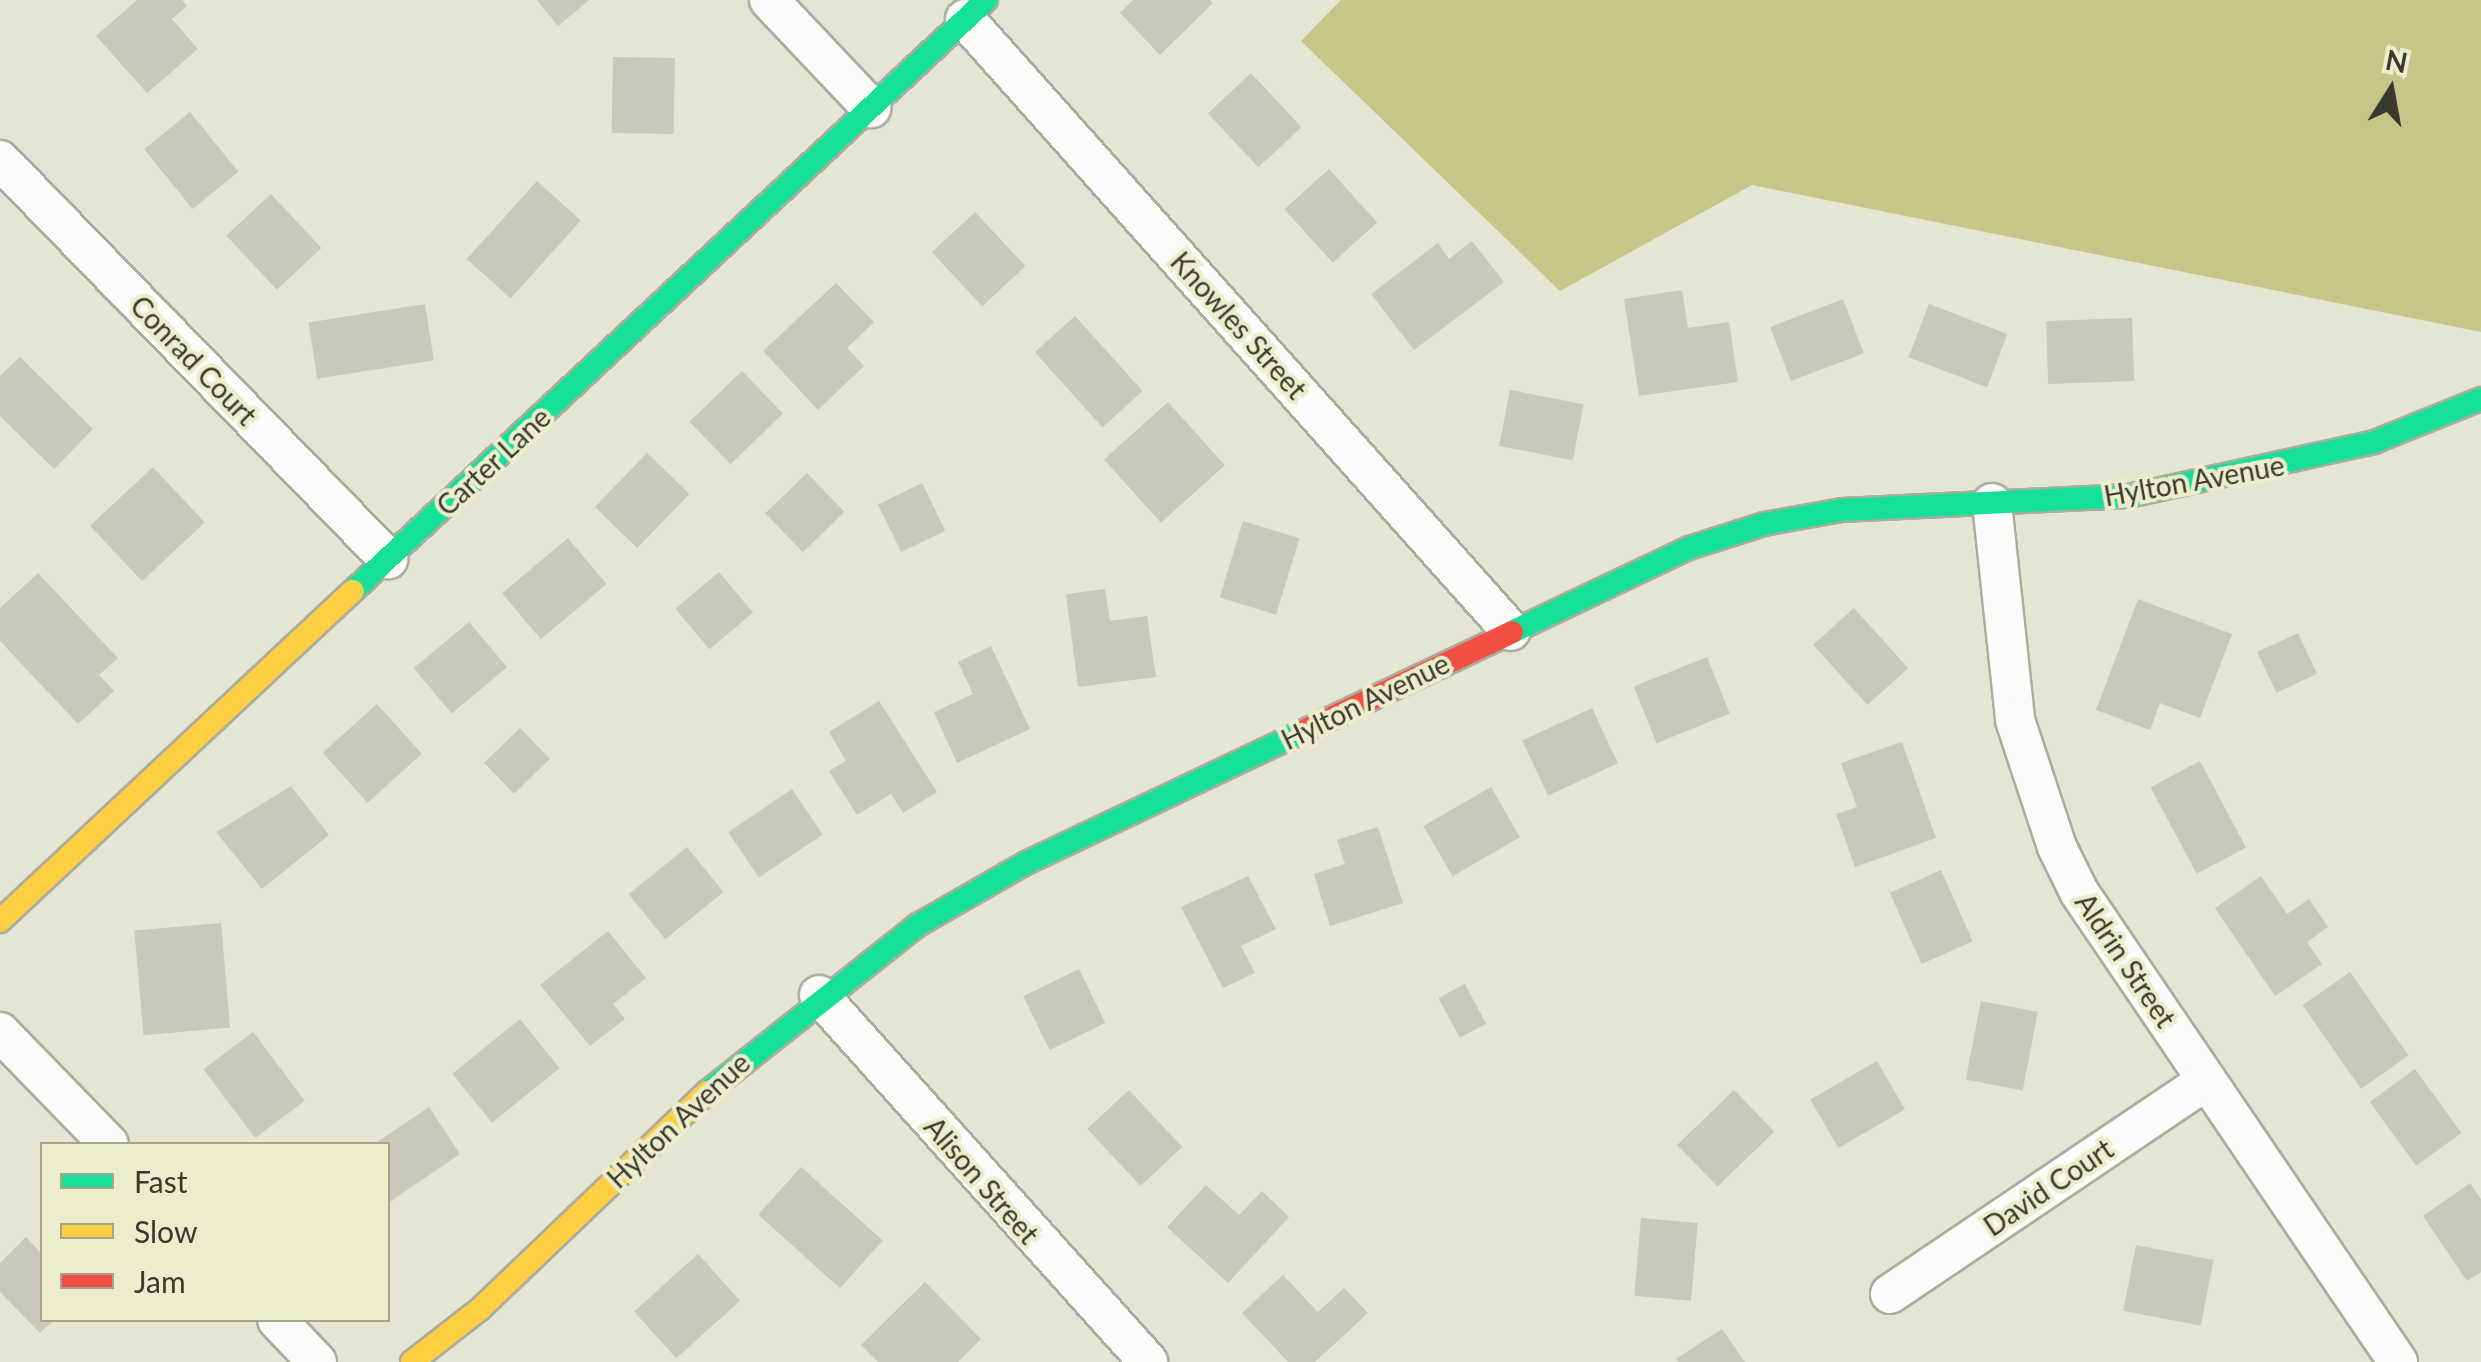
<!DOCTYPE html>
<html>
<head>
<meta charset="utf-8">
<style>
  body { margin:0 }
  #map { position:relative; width:2481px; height:1362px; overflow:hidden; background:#e5e5d4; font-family:Lato,sans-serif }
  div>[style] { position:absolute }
  .forest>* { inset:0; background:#c6c688 }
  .building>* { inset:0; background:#c9c9bb; transform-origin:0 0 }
  .roads { filter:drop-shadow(2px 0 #abab9e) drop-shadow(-2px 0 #abab9e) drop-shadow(0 2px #abab9e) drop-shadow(0 -2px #abab9e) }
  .street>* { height:38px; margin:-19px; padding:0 19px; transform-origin:19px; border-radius:19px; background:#fbfbf9 }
  .fast>* { height:22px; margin:-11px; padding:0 11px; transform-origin:11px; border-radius:11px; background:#16e098 }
  .slow>* { height:22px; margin:-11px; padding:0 11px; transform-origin:11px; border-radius:11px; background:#ffcf43 }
  .jam>* { height:22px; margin:-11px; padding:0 11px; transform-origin:11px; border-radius:11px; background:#f24e42 }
  span { translate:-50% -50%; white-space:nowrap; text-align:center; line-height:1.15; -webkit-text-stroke:8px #ebedcc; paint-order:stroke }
  .street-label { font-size:28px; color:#393a2d }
  .legend { position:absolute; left:40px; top:1142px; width:350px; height:180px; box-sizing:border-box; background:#ebedcc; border:2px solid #a4a58c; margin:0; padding:12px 18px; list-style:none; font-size:30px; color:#393a2d }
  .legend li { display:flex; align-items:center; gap:20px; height:50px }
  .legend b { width:50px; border:2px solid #a4a58c }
  .north { position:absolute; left:2341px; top:40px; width:100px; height:100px; -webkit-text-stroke:8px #ebedcc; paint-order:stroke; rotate:11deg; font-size:28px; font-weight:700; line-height:40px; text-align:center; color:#393a2d }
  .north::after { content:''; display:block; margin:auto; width:35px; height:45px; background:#393a2d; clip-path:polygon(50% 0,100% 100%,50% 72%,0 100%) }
</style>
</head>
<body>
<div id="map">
  <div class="forest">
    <i style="clip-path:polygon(1341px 0,2481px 0,2481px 332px,1752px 185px,1560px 291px,1301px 41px)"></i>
  </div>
  <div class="building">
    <i style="clip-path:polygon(137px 0,182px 0,187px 6px,172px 19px,198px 49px,147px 93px,96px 36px)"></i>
    <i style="clip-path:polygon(537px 0,589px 0,558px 26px)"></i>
    <i style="clip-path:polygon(1133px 0,1210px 0,1213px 3px,1160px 55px,1120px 13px)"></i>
    <i style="left:613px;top:57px;width:62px;height:76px;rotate:1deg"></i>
    <i style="left:1251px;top:73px;width:74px;height:59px;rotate:47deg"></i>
    <i style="left:190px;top:112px;width:77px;height:59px;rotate:51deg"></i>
    <i style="left:1329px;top:169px;width:72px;height:60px;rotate:48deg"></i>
    <i style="left:537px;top:181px;width:59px;height:105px;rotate:42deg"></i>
    <i style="left:271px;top:194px;width:74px;height:61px;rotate:47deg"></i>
    <i style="left:975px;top:212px;width:74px;height:59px;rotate:47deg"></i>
    <i style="clip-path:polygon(1472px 241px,1504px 282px,1414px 350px,1371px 294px,1438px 243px,1449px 259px)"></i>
    <i style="clip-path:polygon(836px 283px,874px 322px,847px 348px,864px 366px,818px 410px,763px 351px)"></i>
    <i style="clip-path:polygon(1682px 290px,1688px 328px,1729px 322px,1738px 382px,1639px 396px,1624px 299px)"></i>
    <i style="left:1843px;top:299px;width:58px;height:78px;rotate:69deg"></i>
    <i style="left:425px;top:304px;width:57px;height:118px;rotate:81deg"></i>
    <i style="left:1929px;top:304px;width:84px;height:57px;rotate:21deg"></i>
    <i style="left:1075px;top:316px;width:101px;height:54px;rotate:48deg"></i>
    <i style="left:2132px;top:318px;width:63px;height:86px;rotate:88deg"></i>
    <i style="clip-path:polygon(20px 357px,93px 429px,54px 469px,0 416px,0 376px)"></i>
    <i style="left:742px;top:371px;width:59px;height:73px;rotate:46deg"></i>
    <i style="left:1510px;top:390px;width:75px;height:57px;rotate:11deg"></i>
    <i style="left:1168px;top:402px;width:85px;height:86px;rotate:48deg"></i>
    <i style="left:647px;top:453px;width:59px;height:75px;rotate:44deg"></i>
    <i style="left:153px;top:467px;width:76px;height:86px;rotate:47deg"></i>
    <i style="left:807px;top:473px;width:54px;height:58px;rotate:46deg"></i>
    <i style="left:922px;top:483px;width:53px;height:49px;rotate:64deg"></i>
    <i style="left:1243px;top:521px;width:59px;height:80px;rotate:17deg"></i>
    <i style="left:568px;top:538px;width:60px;height:86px;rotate:50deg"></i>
    <i style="left:719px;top:572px;width:53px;height:57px;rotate:50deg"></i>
    <i style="clip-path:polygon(38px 573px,118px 658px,99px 675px,114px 691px,78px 724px,0 641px,0 608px)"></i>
    <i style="clip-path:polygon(1105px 589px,1110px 621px,1147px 616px,1156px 677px,1078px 687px,1066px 594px)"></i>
    <i style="clip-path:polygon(2138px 599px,2232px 634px,2200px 718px,2160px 703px,2150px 730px,2096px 710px)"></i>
    <i style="left:1854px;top:608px;width:81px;height:55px;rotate:48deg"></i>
    <i style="left:469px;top:622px;width:59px;height:72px;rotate:50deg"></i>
    <i style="left:2298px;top:633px;width:45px;height:45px;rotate:65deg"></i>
    <i style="clip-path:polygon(991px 646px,1030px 729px,957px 763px,934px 712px,973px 694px,958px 662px)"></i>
    <i style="left:1707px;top:657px;width:61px;height:79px;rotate:68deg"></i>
    <i style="clip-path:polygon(879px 701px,937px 792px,903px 813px,891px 794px,857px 815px,829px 771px,846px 761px,829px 732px)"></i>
    <i style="left:377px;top:704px;width:67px;height:73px;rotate:48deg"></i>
    <i style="left:1592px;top:708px;width:61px;height:77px;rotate:65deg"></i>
    <i style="left:520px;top:728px;width:43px;height:50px;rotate:46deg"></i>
    <i style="clip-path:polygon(1902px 742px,1936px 838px,1855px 867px,1836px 814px,1857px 807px,1841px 763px)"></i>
    <i style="left:2200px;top:761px;width:98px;height:56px;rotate:62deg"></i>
    <i style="clip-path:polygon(291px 786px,329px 835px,262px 889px,216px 832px)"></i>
    <i style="left:1491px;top:787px;width:58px;height:78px;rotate:60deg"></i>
    <i style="left:792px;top:789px;width:55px;height:77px;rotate:56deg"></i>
    <i style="clip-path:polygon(1378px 827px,1403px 903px,1330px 926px,1314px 874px,1345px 864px,1337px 840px)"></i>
    <i style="left:687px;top:847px;width:58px;height:75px;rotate:51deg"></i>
    <i style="left:1941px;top:870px;width:78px;height:56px;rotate:66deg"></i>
    <i style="clip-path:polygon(1248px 876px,1276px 929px,1241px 946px,1255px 973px,1223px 988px,1181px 907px)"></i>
    <i style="clip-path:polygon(2261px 876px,2287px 914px,2309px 899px,2328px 927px,2307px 942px,2322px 964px,2275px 996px,2215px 908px)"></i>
    <i style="left:221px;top:923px;width:105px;height:87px;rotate:85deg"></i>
    <i style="clip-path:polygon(608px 931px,646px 978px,613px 1004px,625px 1019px,590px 1046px,540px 985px)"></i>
    <i style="left:1079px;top:969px;width:60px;height:62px;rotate:64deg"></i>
    <i style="left:2350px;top:972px;width:102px;height:58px;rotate:55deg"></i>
    <i style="left:1465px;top:984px;width:45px;height:30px;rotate:62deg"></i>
    <i style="left:1981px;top:1001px;width:58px;height:80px;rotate:11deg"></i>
    <i style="left:520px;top:1019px;width:63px;height:87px;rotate:51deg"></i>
    <i style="left:253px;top:1032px;width:86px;height:62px;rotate:53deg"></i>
    <i style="left:1877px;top:1061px;width:56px;height:77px;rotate:60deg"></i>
    <i style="left:2415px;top:1069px;width:79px;height:56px;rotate:54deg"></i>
    <i style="left:1129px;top:1090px;width:78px;height:57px;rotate:47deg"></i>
    <i style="left:1734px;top:1090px;width:58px;height:79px;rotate:46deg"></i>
    <i style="clip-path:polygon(429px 1107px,460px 1154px,388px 1203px,388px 1144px,374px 1144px)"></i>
    <i style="left:801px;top:1167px;width:110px;height:64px;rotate:42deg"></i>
    <i style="clip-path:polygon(2470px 1183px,2481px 1199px,2481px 1272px,2467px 1281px,2423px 1216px)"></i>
    <i style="clip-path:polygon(1206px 1185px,1239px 1215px,1262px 1191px,1289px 1217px,1228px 1283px,1167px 1227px)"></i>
    <i style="left:1641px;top:1218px;width:57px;height:78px;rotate:5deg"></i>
    <i style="clip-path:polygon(26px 1237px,42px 1254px,42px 1320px,54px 1320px,40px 1333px,0 1292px,0 1263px)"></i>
    <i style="left:2136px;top:1245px;width:79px;height:67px;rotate:11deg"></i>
    <i style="left:698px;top:1254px;width:63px;height:86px;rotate:48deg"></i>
    <i style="clip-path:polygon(1283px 1275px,1318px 1312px,1344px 1288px,1368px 1313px,1315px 1362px,1288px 1362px,1242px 1313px)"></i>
    <i style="clip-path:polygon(925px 1282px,981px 1339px,958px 1362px,878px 1362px,861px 1345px)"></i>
    <i style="clip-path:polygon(1722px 1329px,1745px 1362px,1678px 1362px,1676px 1359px)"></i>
  </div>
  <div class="roads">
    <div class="street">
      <i style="left:769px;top:0;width:149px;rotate:46.6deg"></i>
      <i style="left:965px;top:19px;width:820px;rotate:48.26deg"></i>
      <i style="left:0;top:160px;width:557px;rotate:45.8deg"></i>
      <i style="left:1992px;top:503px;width:218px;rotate:83.9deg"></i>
      <i style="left:2015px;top:720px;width:134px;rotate:71.7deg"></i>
      <i style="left:2057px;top:847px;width:50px;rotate:63.9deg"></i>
      <i style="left:2079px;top:892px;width:568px;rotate:55.83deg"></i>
      <i style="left:819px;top:995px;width:493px;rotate:48.1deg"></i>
      <i style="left:0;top:1032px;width:156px;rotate:45.8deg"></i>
      <i style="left:1890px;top:1294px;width:381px;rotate:-34deg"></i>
      <i style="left:277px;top:1320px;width:58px;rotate:46.4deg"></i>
    </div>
    <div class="fast">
      <i style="left:353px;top:591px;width:866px;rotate:-43.03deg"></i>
      <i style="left:1512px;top:632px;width:196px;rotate:-25.4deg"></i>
      <i style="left:1689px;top:548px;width:79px;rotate:-17.7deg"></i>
      <i style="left:1764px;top:524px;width:79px;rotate:-10.2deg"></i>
      <i style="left:1842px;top:510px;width:287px;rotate:-2.8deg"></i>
      <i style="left:2129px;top:496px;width:251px;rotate:-12.4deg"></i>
      <i style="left:2374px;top:442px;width:115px;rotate:-21.9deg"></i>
      <i style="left:707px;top:1092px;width:269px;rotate:-38.4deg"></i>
      <i style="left:918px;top:925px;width:125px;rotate:-29.9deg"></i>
      <i style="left:1026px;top:863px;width:310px;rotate:-25.4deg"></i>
    </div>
    <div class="slow">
      <i style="left:0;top:921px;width:483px;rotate:-43.1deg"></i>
      <i style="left:412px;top:1362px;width:86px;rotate:-37.9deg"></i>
      <i style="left:480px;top:1309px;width:314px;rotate:-43.7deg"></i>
    </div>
    <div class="jam">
      <i style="left:1306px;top:730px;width:228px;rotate:-25.4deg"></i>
    </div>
  </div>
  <div class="street-label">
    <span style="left:1239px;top:325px;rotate:48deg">Knowles Street</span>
    <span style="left:194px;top:360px;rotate:46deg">Conrad Court</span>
    <span style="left:493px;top:461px;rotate:-43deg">Carter Lane</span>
    <span style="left:2194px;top:480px;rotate:-10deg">Hylton Avenue</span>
    <span style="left:1365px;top:701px;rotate:-26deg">Hylton Avenue</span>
    <span style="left:2126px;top:960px;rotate:56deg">Aldrin Street</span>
    <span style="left:678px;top:1120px;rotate:-43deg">Hylton Avenue</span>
    <span style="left:982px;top:1180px;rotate:49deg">Alison Street</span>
    <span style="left:2048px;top:1187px;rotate:-34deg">David Court</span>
  </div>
  <ul class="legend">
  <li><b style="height:12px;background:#16e098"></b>Fast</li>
  <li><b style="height:12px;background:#ffcf43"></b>Slow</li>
  <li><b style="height:12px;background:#f24e42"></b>Jam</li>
  </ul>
  <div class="north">N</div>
</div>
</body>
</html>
